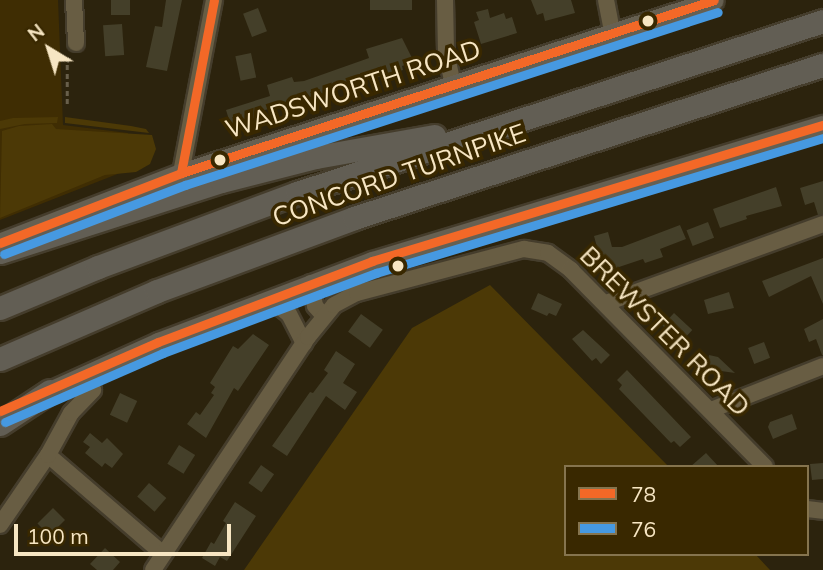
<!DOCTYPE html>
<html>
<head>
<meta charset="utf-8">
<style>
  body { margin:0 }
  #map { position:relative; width:823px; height:570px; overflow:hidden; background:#2c230d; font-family:Mulish,sans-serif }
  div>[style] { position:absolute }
  .built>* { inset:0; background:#3f2d03 }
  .green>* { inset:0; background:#4c3906 }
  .building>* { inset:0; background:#443f29; transform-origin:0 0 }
  .path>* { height:2.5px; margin-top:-1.25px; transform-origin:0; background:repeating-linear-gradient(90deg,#685f4b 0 5px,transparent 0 8.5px) }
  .roads { filter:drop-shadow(2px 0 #453d2c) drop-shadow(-2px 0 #453d2c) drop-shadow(0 2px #453d2c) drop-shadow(0 -2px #453d2c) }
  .minor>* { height:16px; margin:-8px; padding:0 8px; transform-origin:8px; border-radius:8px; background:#685d43 }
  .major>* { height:19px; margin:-9.5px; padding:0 9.5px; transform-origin:9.5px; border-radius:9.5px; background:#666052 }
  .highway>* { height:23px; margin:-11.5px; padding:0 11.5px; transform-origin:11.5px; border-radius:11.5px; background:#625e54 }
  .bus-1>* { height:9px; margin:-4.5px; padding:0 4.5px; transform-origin:4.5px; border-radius:4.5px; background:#f36827 }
  .bus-2>* { height:9px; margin:-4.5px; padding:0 4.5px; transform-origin:4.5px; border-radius:4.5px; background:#4699e1 }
  .dots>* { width:19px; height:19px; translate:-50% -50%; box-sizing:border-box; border:4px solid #392800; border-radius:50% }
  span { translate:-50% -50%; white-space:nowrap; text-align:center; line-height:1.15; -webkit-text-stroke:7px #392800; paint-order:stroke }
  .street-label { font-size:26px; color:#f7e6c3 }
  .legend { position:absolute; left:564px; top:465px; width:245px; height:91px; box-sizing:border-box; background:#392800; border:2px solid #85744e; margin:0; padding:9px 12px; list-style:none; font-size:21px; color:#f7e6c3 }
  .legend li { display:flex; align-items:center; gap:14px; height:35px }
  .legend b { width:35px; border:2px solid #85744e }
  .north { position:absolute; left:14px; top:14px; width:70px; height:70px; -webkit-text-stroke:5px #392800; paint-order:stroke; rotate:322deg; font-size:19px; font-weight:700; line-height:28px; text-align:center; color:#f7e6c3 }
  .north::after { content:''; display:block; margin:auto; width:24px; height:32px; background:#f7e6c3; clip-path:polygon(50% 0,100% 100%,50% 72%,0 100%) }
  .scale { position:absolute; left:14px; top:524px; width:217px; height:32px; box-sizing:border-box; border:4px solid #f7e6c3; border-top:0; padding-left:9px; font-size:21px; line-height:24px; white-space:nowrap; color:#f7e6c3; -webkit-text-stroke:5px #392800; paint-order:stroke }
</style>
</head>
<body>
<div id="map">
  <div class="built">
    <i style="clip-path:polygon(0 0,58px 0,63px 125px,128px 133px,120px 173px,0 220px)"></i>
  </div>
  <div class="green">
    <i style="clip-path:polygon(58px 117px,57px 123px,25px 124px,0 129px,0 121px,13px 118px)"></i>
    <i style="clip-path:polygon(65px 117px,131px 126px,146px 129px,149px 133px,65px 123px)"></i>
    <i style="clip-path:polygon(52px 124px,56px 129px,152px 135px,156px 149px,150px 164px,136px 172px,105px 175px,0 218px,2px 131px,19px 126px)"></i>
    <i style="clip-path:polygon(490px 285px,669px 467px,566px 467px,566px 554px,755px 554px,770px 570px,244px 570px,412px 328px)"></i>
  </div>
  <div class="building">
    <i style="left:111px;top:0;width:19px;height:15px"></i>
    <i style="clip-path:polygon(166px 0,182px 0,167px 71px,146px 67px,155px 26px,162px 27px)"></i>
    <i style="left:370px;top:0;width:42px;height:10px"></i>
    <i style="clip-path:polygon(531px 0,571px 0,575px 13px,545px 21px,543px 13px,537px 15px)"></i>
    <i style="left:258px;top:8px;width:25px;height:16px;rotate:69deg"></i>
    <i style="clip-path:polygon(488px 9px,490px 18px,504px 13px,506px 19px,512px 17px,517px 33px,481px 44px,474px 22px,479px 20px,476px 12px)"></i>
    <i style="left:122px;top:24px;width:31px;height:19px;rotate:86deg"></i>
    <i style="clip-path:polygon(402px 38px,414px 62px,402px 66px,403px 70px,258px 112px,260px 116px,231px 126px,226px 110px,270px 96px,267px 85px,292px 77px,294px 82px,304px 81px,369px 58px,366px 49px)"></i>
    <i style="left:251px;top:53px;width:25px;height:16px;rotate:78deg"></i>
    <i style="clip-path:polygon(823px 181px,823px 214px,818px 215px,814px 202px,805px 205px,800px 188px)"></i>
    <i style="clip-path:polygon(776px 187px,782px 206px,746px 216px,747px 219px,720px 228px,713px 209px)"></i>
    <i style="left:708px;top:222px;width:17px;height:23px;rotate:69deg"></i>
    <i style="clip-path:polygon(680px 225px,686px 239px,660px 249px,663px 257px,645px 263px,643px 259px,616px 268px,615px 265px,603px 269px,594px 236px,608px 232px,612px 247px,622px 247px)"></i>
    <i style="clip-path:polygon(823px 258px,823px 304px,811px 276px,769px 297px,762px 281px)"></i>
    <i style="clip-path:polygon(729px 292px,734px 308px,708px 314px,704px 300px)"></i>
    <i style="clip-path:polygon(538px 293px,562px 304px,556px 316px,549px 313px,547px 316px,531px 309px)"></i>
    <i style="left:674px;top:313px;width:25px;height:17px;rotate:43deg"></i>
    <i style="left:361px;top:314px;width:27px;height:22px;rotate:36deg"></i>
    <i style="clip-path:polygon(823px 319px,823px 355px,822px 355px,816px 339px,809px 342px,804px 329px)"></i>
    <i style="clip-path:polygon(583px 330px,610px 355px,601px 364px,596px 358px,592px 361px,572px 339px)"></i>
    <i style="clip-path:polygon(253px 334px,269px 345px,238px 391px,234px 388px,206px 438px,187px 424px,196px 412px,200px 415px,214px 395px,211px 393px,215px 387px,210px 383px,233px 346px,238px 349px)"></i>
    <i style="left:764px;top:342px;width:17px;height:17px;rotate:69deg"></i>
    <i style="clip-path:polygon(336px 351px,355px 364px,343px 383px,357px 392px,345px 410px,326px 396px,287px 456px,272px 446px,310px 392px,313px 393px,328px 373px,324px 370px)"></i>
    <i style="clip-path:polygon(709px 355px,718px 357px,735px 373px,707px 369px)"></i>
    <i style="clip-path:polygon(627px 370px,691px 437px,680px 447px,674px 441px,671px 443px,619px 389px,622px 385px,617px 380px)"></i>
    <i style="left:120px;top:393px;width:19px;height:24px;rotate:25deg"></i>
    <i style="clip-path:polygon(792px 414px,797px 429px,773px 439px,768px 427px,770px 422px)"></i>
    <i style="clip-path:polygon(90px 433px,102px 443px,107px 438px,123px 454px,112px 468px,105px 463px,102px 467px,85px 453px,90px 447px,83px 442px)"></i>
    <i style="left:179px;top:445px;width:19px;height:22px;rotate:32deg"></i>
    <i style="clip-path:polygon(706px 453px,719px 467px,690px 467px)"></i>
    <i style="clip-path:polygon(823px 463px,823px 479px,812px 480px,810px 464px)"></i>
    <i style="left:261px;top:465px;width:16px;height:22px;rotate:35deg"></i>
    <i style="left:149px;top:483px;width:23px;height:18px;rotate:41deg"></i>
    <i style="clip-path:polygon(235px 502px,256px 516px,227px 561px,220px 557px,215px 566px,202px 558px,211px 542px,214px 544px,226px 523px,223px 521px)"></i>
    <i style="left:53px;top:508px;width:17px;height:22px;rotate:45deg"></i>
    <i style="clip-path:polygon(105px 548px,120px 562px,113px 570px,97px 570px,90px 564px)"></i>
  </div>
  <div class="path">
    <i style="left:67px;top:104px;width:42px;rotate:-90deg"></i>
    <i style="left:67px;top:62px;width:7px;rotate:-63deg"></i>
  </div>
  <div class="roads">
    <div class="minor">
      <i style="left:74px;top:0;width:43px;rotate:87.3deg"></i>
      <i style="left:445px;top:0;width:52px;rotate:88.9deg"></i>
      <i style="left:446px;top:52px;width:33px;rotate:78deg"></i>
      <i style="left:606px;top:0;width:33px;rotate:79deg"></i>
      <i style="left:181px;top:173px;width:176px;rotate:-79.2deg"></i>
      <i style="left:311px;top:283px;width:23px;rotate:80deg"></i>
      <i style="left:315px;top:306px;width:13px;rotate:48deg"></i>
      <i style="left:262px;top:302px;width:14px;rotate:8deg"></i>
      <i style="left:276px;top:304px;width:16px;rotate:38deg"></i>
      <i style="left:289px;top:314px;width:33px;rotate:63deg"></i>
      <i style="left:606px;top:303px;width:231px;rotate:-20deg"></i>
      <i style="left:711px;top:410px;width:120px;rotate:-21.4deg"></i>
      <i style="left:48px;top:455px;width:152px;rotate:40.7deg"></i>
      <i style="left:807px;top:509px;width:16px;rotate:7deg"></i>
      <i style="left:0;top:525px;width:85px;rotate:-55.6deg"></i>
      <i style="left:48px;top:455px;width:48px;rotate:-61.3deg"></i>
      <i style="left:71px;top:413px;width:32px;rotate:-46deg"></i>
      <i style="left:153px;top:570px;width:280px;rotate:-56.4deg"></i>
      <i style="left:308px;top:337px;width:41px;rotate:-50.9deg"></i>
      <i style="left:334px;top:305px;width:26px;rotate:-28deg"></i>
      <i style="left:357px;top:293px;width:173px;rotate:-14.8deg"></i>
      <i style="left:524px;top:249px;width:24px;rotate:9deg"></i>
      <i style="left:548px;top:253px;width:29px;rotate:36deg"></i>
      <i style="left:571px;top:270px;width:276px;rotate:45.4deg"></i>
    </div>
    <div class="major">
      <i style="left:1px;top:242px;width:193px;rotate:-21deg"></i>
      <i style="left:181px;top:173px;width:560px;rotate:-17.98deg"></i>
      <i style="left:50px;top:391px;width:119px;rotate:-24.4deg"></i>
      <i style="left:158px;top:342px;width:229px;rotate:-20.7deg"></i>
      <i style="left:372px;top:261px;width:471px;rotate:-16.8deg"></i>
    </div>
    <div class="highway">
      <i style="left:0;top:252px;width:232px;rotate:-17.8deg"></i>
      <i style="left:221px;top:181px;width:98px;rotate:-14.2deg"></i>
      <i style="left:316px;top:157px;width:120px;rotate:-10.1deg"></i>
      <i style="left:0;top:308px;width:106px;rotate:-22.7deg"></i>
      <i style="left:98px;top:267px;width:212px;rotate:-20.4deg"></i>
      <i style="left:297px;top:193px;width:553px;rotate:-18.11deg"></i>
      <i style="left:0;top:359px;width:171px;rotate:-23.4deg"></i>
      <i style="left:157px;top:291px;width:210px;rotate:-20.3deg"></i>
      <i style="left:354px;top:218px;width:493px;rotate:-18.1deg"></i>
      <i style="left:0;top:424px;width:60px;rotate:-33.4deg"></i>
    </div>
  </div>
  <div class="bus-1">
    <i style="left:181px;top:173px;width:176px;rotate:-79.2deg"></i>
    <i style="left:0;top:243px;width:194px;rotate:-21.1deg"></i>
    <i style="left:181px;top:173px;width:560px;rotate:-17.98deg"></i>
    <i style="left:0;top:411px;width:172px;rotate:-23.6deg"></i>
    <i style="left:158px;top:342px;width:229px;rotate:-20.7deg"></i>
    <i style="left:372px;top:261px;width:471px;rotate:-16.8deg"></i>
  </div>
  <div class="bus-2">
    <i style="left:4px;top:254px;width:194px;rotate:-20.9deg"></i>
    <i style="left:185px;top:185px;width:560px;rotate:-17.98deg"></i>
    <i style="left:5px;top:422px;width:172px;rotate:-23.6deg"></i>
    <i style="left:163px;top:353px;width:228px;rotate:-20.6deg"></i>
    <i style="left:376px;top:273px;width:467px;rotate:-16.8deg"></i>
  </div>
  <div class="dots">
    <i style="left:648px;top:21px;background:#f7e6c3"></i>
    <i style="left:220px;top:160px;background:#f7e6c3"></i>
    <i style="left:398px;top:266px;background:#f7e6c3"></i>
  </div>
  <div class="street-label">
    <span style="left:353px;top:89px;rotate:-18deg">WADSWORTH ROAD</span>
    <span style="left:399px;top:175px;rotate:-19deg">CONCORD TURNPIKE</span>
    <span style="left:665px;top:331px;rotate:45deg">BREWSTER ROAD</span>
  </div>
  <ul class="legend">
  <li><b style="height:9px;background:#f36827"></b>78</li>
  <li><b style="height:9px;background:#4699e1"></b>76</li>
  </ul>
  <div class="north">N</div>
  <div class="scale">100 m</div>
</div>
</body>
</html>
